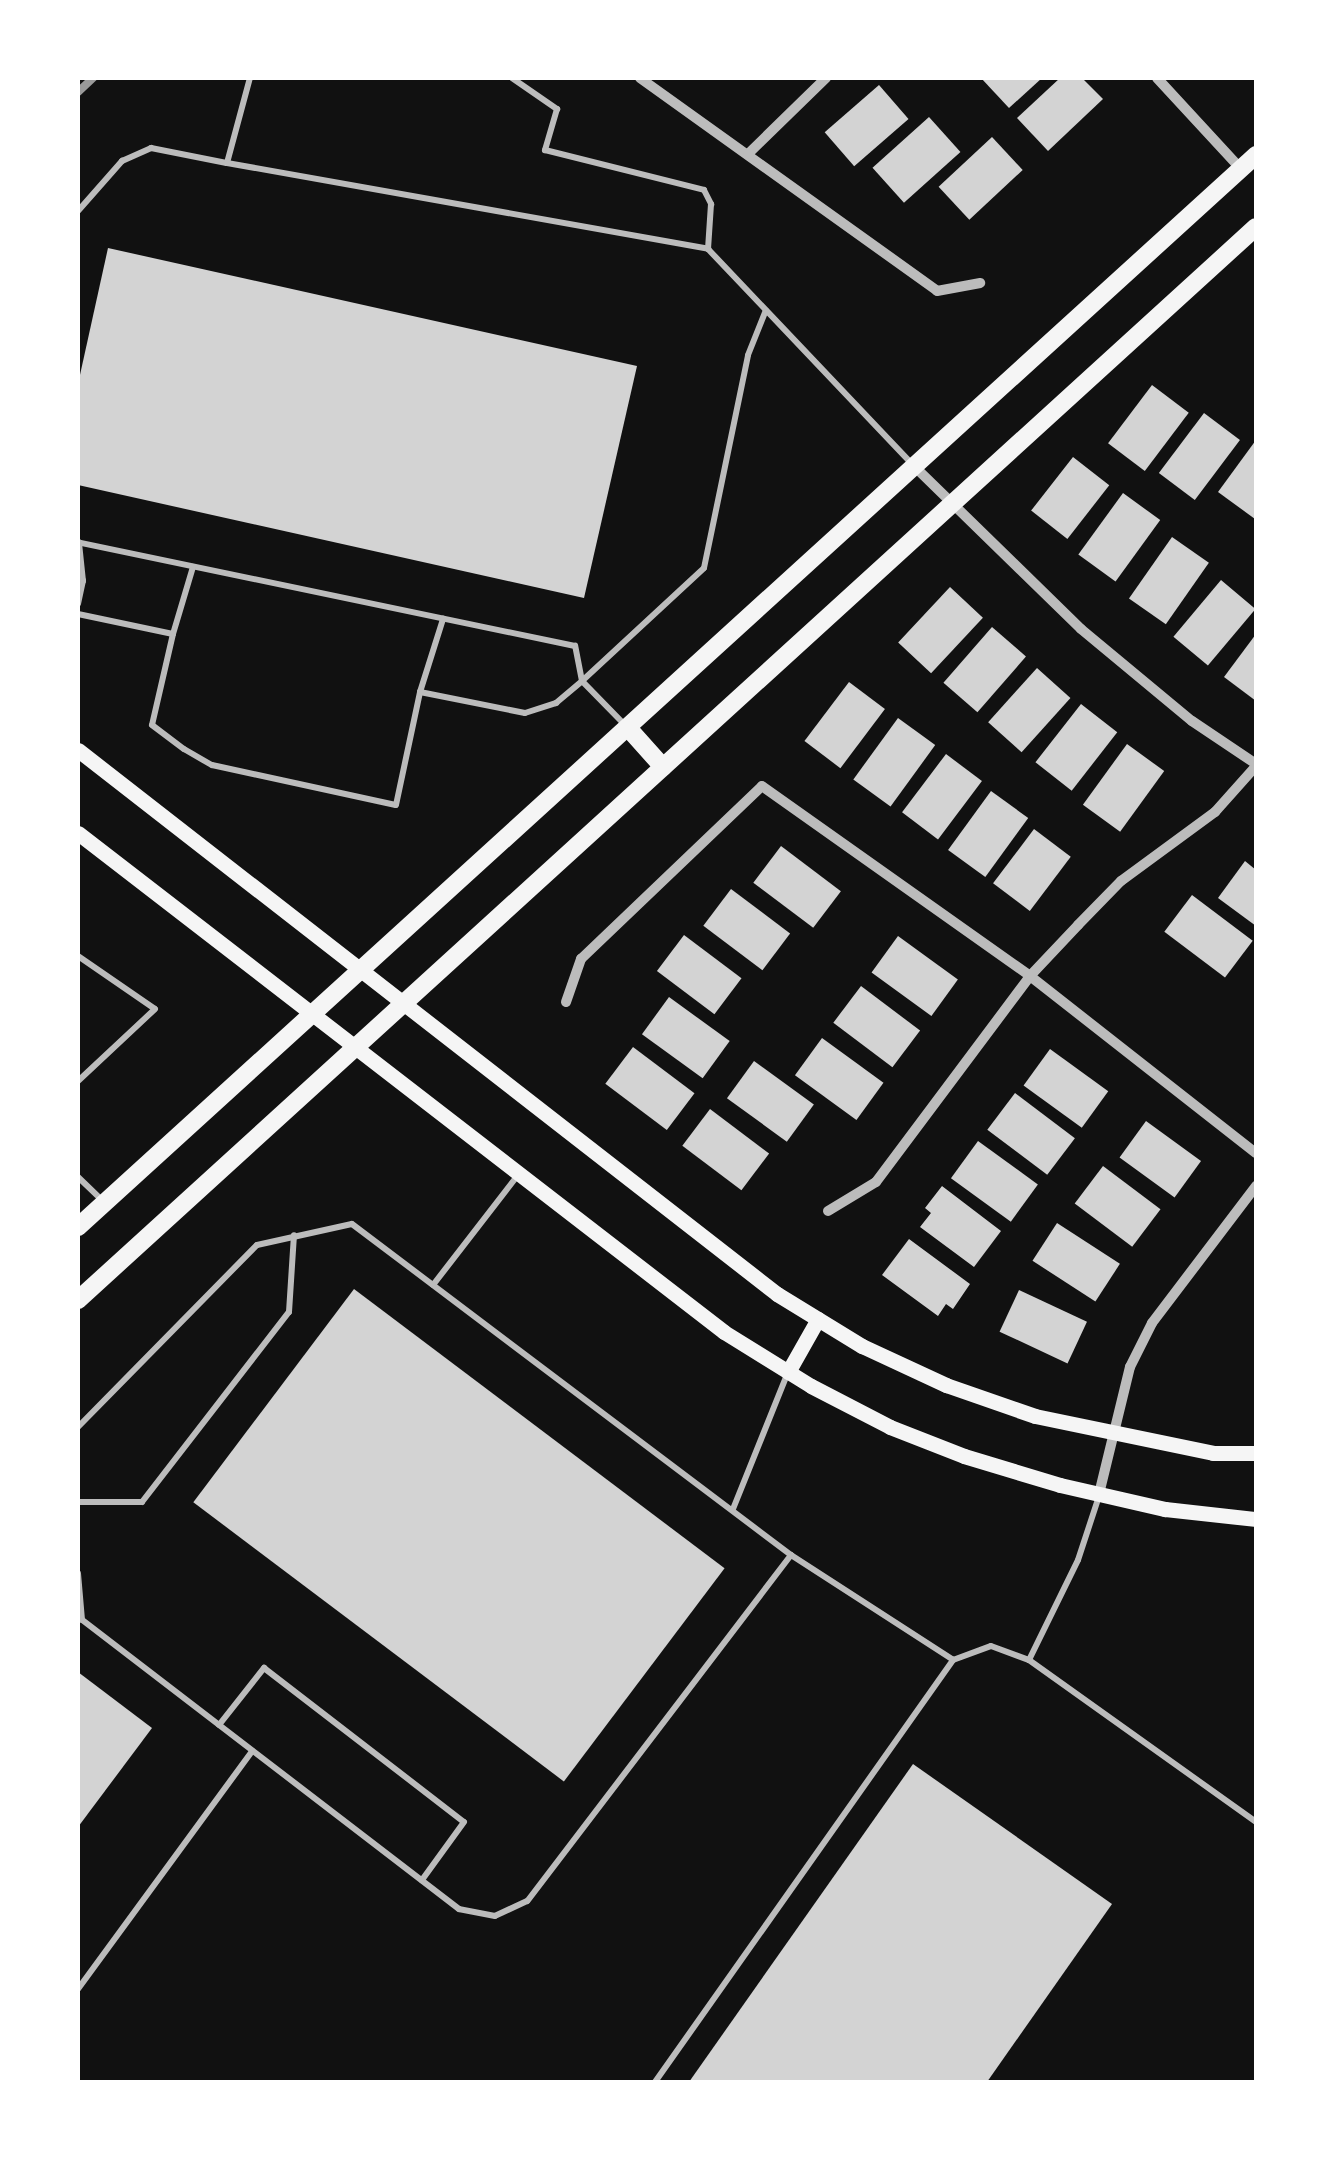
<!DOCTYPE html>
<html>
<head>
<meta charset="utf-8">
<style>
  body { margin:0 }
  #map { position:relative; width:1334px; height:2160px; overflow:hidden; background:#111; font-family:Jost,sans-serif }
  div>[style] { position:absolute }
  .building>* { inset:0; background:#d3d3d3; transform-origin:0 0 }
  .service>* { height:6px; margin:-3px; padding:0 3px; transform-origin:3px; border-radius:3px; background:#bcbcbc }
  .minor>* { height:10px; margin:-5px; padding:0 5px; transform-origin:5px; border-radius:5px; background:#bcbcbc }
  .secondary>* { height:15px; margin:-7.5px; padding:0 7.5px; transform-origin:7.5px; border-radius:7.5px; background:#f5f5f5 }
  .primary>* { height:18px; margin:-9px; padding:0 9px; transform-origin:9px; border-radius:9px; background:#f5f5f5 }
  .rail>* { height:8px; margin:-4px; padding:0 4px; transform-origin:4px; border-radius:4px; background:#9a9a9a }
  span { translate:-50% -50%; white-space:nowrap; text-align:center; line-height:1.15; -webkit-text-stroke:8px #fff; paint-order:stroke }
  .frame { position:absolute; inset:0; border:80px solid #fff; pointer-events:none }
</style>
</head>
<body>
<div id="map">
  <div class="building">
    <i style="clip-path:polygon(981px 78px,1042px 78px,1009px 108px)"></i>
    <i style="clip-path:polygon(1060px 78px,1082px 78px,1103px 99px,1048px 151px,1017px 118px)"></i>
    <i style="left:879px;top:85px;width:45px;height:72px;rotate:49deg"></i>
    <i style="left:929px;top:117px;width:47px;height:76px;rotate:48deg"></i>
    <i style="left:992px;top:137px;width:45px;height:73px;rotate:47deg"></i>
    <i style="clip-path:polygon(108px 248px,637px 366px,584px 598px,78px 485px,78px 384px)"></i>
    <i style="left:1152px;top:385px;width:46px;height:73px;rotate:37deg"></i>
    <i style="left:1204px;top:413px;width:45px;height:75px;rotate:37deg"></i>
    <i style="clip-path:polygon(1256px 440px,1256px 517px,1255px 519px,1218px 492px)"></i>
    <i style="left:1073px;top:457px;width:46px;height:68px;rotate:38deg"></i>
    <i style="left:1123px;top:493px;width:46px;height:76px;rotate:36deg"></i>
    <i style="left:1172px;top:537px;width:45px;height:75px;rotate:35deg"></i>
    <i style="left:1221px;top:580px;width:45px;height:74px;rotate:40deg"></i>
    <i style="left:950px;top:587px;width:45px;height:76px;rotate:43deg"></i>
    <i style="left:992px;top:627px;width:45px;height:74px;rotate:41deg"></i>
    <i style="clip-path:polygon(1256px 634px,1256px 701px,1224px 677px)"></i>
    <i style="left:1037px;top:668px;width:45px;height:73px;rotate:42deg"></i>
    <i style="left:849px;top:682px;width:45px;height:74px;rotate:37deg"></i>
    <i style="left:1081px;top:704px;width:46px;height:74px;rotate:38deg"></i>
    <i style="left:898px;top:718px;width:46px;height:76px;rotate:36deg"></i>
    <i style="left:1127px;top:744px;width:46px;height:75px;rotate:36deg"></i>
    <i style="left:946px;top:754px;width:45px;height:73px;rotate:37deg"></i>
    <i style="left:991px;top:791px;width:46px;height:73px;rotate:36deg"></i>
    <i style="left:1034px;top:829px;width:46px;height:68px;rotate:37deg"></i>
    <i style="left:781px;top:846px;width:75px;height:46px;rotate:37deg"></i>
    <i style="clip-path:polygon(1245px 861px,1256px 870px,1256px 926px,1218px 898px)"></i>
    <i style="left:731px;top:889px;width:74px;height:46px;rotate:37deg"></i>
    <i style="left:1192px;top:895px;width:76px;height:46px;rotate:37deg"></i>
    <i style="left:684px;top:935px;width:72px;height:45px;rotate:37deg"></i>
    <i style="left:898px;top:936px;width:74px;height:45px;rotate:36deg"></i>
    <i style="left:861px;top:986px;width:74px;height:46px;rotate:37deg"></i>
    <i style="left:669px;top:997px;width:75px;height:46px;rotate:36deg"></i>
    <i style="left:822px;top:1038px;width:76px;height:46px;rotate:36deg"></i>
    <i style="left:633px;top:1047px;width:77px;height:46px;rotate:37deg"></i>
    <i style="left:1050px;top:1049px;width:72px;height:45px;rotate:36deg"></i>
    <i style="left:754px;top:1061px;width:74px;height:46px;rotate:36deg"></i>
    <i style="left:1015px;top:1093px;width:75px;height:46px;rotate:37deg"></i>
    <i style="left:710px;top:1109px;width:74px;height:46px;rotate:37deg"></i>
    <i style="left:1146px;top:1121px;width:68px;height:45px;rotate:36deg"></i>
    <i style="left:978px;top:1141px;width:74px;height:46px;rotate:36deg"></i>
    <i style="left:1103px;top:1166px;width:72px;height:47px;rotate:37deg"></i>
    <i style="clip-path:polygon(942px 1186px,1001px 1231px,974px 1267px,920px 1227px,931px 1213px,925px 1208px)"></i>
    <i style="left:1057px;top:1223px;width:75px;height:45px;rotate:33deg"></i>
    <i style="clip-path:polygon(909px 1239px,970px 1284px,953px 1309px,946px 1304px,938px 1316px,882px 1275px)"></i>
    <i style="left:354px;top:1289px;width:464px;height:267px;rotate:37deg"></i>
    <i style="left:1019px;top:1290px;width:75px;height:46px;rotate:25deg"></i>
    <i style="clip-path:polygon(78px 1672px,152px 1728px,78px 1827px)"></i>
    <i style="clip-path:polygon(913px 1764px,1112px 1904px,987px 2082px,689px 2082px)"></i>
  </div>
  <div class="service">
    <i style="left:512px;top:78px;width:55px;rotate:34.6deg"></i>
    <i style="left:557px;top:109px;width:43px;rotate:106.3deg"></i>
    <i style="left:545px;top:150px;width:164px;rotate:14.1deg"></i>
    <i style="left:704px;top:190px;width:16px;rotate:63deg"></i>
    <i style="left:711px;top:204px;width:45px;rotate:93.8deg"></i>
    <i style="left:708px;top:249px;width:298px;rotate:46.5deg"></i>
    <i style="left:227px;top:163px;width:489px;rotate:10.1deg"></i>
    <i style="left:78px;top:211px;width:67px;rotate:-48.7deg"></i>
    <i style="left:122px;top:161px;width:32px;rotate:-24deg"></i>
    <i style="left:151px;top:148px;width:77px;rotate:11.2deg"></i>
    <i style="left:227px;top:163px;width:88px;rotate:-74.9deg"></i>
    <i style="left:78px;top:604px;width:24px;rotate:-78deg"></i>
    <i style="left:83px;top:581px;width:39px;rotate:-96deg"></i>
    <i style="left:78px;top:614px;width:97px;rotate:11.9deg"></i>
    <i style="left:173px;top:634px;width:93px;rotate:103deg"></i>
    <i style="left:152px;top:725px;width:40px;rotate:37deg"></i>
    <i style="left:184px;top:749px;width:32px;rotate:30deg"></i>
    <i style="left:212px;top:765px;width:188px;rotate:12.3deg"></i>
    <i style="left:396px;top:805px;width:116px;rotate:-78deg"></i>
    <i style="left:420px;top:692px;width:107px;rotate:11.3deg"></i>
    <i style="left:525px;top:713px;width:33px;rotate:-18deg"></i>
    <i style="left:556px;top:703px;width:34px;rotate:-40deg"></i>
    <i style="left:582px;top:681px;width:36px;rotate:-101deg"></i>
    <i style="left:575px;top:646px;width:505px;rotate:-168.22deg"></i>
    <i style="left:173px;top:634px;width:70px;rotate:-73.4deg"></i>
    <i style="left:420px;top:692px;width:77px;rotate:-72.5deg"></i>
    <i style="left:624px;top:724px;width:60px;rotate:-134.3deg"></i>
    <i style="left:582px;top:681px;width:166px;rotate:-42.8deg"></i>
    <i style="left:704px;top:568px;width:217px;rotate:-78.3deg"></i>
    <i style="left:748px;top:355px;width:48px;rotate:-68.2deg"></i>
    <i style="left:78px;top:956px;width:93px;rotate:34.5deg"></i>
    <i style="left:155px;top:1009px;width:105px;rotate:136.9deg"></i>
    <i style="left:78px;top:1177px;width:33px;rotate:44deg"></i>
    <i style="left:433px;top:1285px;width:139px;rotate:-52.3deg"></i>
    <i style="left:78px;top:1427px;width:255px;rotate:-45.5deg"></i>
    <i style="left:257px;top:1245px;width:97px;rotate:-12.5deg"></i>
    <i style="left:352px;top:1224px;width:550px;rotate:37.02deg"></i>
    <i style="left:791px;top:1555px;width:435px;rotate:127.3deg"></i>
    <i style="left:527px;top:1901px;width:35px;rotate:155deg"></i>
    <i style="left:495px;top:1916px;width:37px;rotate:-169deg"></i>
    <i style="left:459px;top:1909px;width:475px;rotate:-142.5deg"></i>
    <i style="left:82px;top:1620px;width:47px;rotate:-94.9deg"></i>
    <i style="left:78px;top:1502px;width:64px"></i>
    <i style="left:142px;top:1502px;width:240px;rotate:-52.3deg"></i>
    <i style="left:289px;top:1312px;width:77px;rotate:-86.3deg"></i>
    <i style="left:733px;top:1509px;width:148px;rotate:-68.1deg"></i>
    <i style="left:791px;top:1555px;width:193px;rotate:32.9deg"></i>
    <i style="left:1029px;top:1660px;width:111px;rotate:-63.9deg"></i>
    <i style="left:1078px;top:1560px;width:67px;rotate:-71.8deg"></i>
    <i style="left:219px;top:1725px;width:73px;rotate:-51.7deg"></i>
    <i style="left:264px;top:1668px;width:252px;rotate:37.6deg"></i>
    <i style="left:464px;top:1822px;width:72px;rotate:125.9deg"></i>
    <i style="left:78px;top:1989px;width:295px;rotate:-53.8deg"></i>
    <i style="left:655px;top:2082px;width:517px;rotate:-54.77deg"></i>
    <i style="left:953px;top:1660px;width:40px;rotate:-20.2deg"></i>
    <i style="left:991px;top:1646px;width:40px;rotate:20.2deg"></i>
    <i style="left:1029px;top:1660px;width:279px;rotate:35.5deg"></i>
  </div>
  <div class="minor">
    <i style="left:640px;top:78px;width:365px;rotate:35.6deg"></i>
    <i style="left:937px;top:291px;width:44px;rotate:-10.5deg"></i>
    <i style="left:1157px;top:78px;width:124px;rotate:47.3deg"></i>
    <i style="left:748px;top:154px;width:109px;rotate:-44.3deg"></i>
    <i style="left:915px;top:467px;width:232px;rotate:44.3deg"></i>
    <i style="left:1081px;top:629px;width:144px;rotate:39.7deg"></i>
    <i style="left:1192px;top:721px;width:77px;rotate:33.9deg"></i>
    <i style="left:566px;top:1002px;width:46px;rotate:-70.8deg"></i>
    <i style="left:581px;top:959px;width:250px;rotate:-43.7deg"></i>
    <i style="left:762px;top:786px;width:329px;rotate:35.3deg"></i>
    <i style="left:1030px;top:976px;width:287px;rotate:38.1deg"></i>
    <i style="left:828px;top:1211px;width:56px;rotate:-31.1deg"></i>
    <i style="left:876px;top:1182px;width:257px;rotate:-53.2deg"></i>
    <i style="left:1030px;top:976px;width:70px;rotate:-46.7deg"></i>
    <i style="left:1078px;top:925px;width:62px;rotate:-45.7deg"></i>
    <i style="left:1121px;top:881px;width:117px;rotate:-36.3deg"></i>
    <i style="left:1215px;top:812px;width:62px;rotate:-48.3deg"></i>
    <i style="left:1099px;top:1494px;width:131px;rotate:-76.3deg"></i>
    <i style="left:1130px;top:1367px;width:49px;rotate:-63.4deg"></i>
    <i style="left:1152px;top:1323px;width:172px;rotate:-52.8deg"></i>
  </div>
  <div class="secondary">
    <i style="left:78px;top:750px;width:886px;rotate:37.89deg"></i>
    <i style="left:777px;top:1294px;width:100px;rotate:31.5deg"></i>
    <i style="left:862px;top:1346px;width:93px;rotate:24.9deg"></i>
    <i style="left:946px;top:1385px;width:94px;rotate:19.2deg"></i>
    <i style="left:1035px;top:1416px;width:182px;rotate:11.7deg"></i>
    <i style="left:1213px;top:1453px;width:43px"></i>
    <i style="left:78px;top:833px;width:816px;rotate:37.68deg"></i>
    <i style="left:724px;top:1332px;width:102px;rotate:31.8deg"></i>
    <i style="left:811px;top:1386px;width:89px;rotate:27.4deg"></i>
    <i style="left:890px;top:1427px;width:79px;rotate:21.4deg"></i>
    <i style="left:964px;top:1456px;width:100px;rotate:16.8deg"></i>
    <i style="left:1060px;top:1485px;width:108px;rotate:12.9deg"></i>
    <i style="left:1165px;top:1509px;width:92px;rotate:6.3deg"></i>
    <i style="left:788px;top:1372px;width:61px;rotate:-60.5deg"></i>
  </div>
  <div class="primary">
    <i style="left:629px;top:729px;width:51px;rotate:48.2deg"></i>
    <i style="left:78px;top:1227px;width:1593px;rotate:-42.3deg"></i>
    <i style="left:78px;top:1300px;width:1593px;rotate:-42.33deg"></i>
  </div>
  <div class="rail">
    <i style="left:78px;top:92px;width:21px;rotate:-43deg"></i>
  </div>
  <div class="frame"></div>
</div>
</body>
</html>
